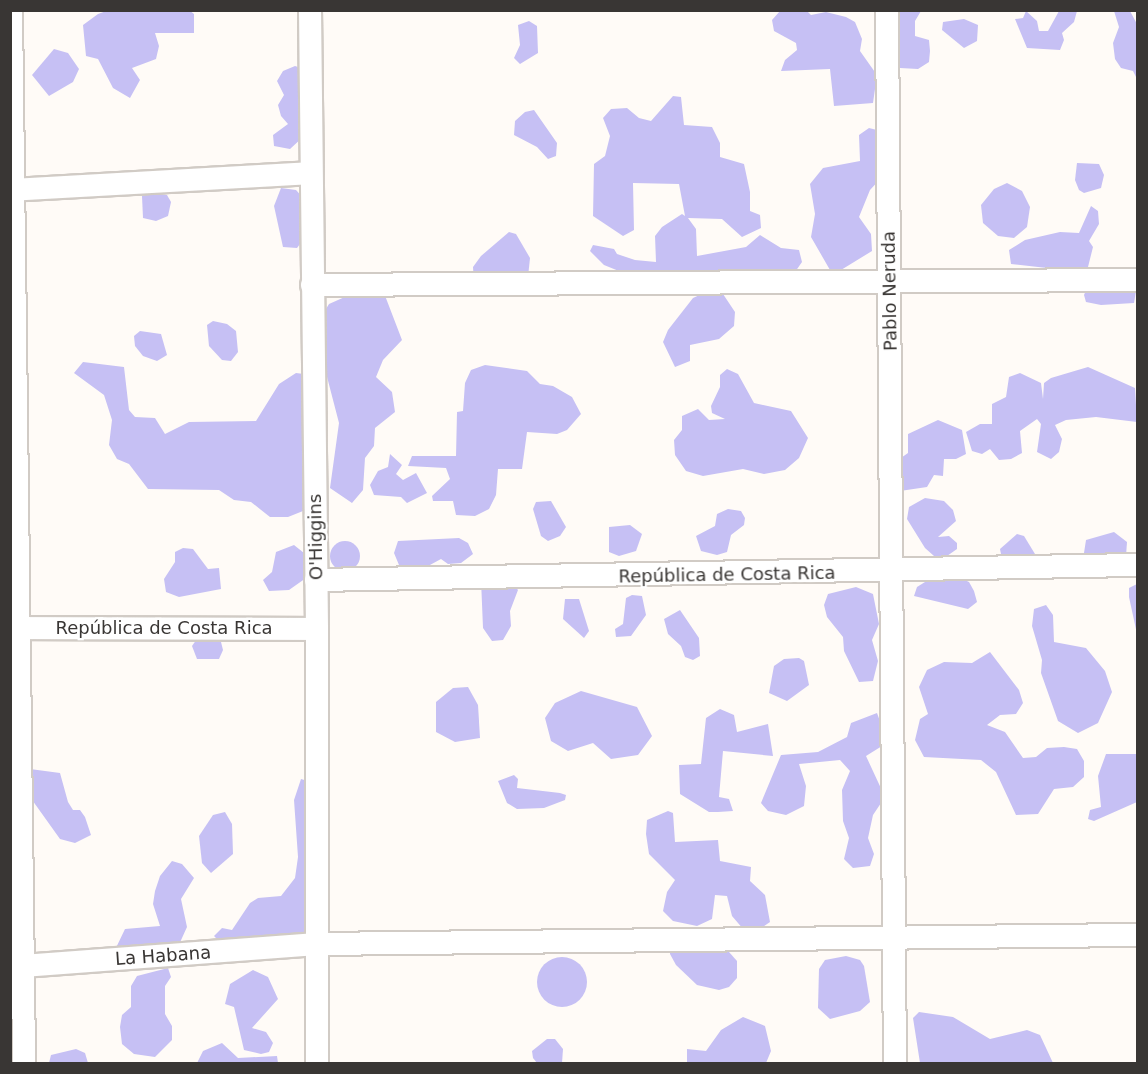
<!DOCTYPE html>
<html>
<head>
<meta charset="utf-8">
<style>
  body { margin:0 }
  #map { position:relative; width:1148px; height:1074px; overflow:hidden; background:#fffbf7; font-family:"DejaVu Sans",sans-serif }
  div>[style] { position:absolute }
  .forest>* { inset:0; background:#c6c0f4 }
  .round { border-radius:50% }
  .roads { filter:drop-shadow(2px 0 #d1cbc5) drop-shadow(-2px 0 #d1cbc5) drop-shadow(0 2px #d1cbc5) drop-shadow(0 -2px #d1cbc5) }
  .street>* { height:22px; margin:-11px; padding:0 11px; transform-origin:11px; border-radius:11px; background:#fff }
  span { translate:-50% -50%; white-space:nowrap; text-align:center; line-height:1.15; -webkit-text-stroke:4.5px #fff; paint-order:stroke }
  .street-label { font-size:18px; color:#393634 }
  .frame { position:absolute; inset:0; border:12px solid #393634; pointer-events:none }
</style>
</head>
<body>
<div id="map">
  <div class="forest">
    <i style="clip-path:polygon(189px 10px,194px 14px,194px 33px,155px 33px,159px 46px,156px 59px,132px 68px,140px 80px,130px 98px,113px 88px,98px 59px,86px 56px,83px 25px,98px 14px,109px 10px)"></i>
    <i style="clip-path:polygon(806px 10px,811px 15px,826px 12px,846px 17px,855px 22px,862px 39px,860px 51px,877px 75px,873px 103px,834px 106px,830px 69px,781px 71px,785px 60px,797px 50px,796px 43px,774px 31px,772px 20px,780px 11px)"></i>
    <i style="clip-path:polygon(898px 11px,921px 11px,915px 21px,915px 36px,929px 40px,930px 51px,929px 62px,918px 69px,900px 68px,897px 58px)"></i>
    <i style="clip-path:polygon(1026px 11px,1037px 21px,1039px 31px,1048px 31px,1059px 11px,1077px 11px,1074px 22px,1062px 33px,1064px 40px,1060px 50px,1027px 48px,1015px 19px,1023px 18px)"></i>
    <i style="clip-path:polygon(1114px 11px,1130px 11px,1137px 24px,1137px 79px,1133px 71px,1121px 68px,1115px 59px,1113px 43px,1119px 27px)"></i>
    <i style="clip-path:polygon(964px 19px,978px 25px,977px 41px,964px 48px,942px 30px,943px 22px)"></i>
    <i style="clip-path:polygon(529px 21px,537px 26px,538px 53px,520px 64px,514px 58px,520px 45px,518px 25px)"></i>
    <i style="clip-path:polygon(54px 49px,68px 53px,79px 69px,73px 82px,49px 96px,32px 75px)"></i>
    <i style="clip-path:polygon(295px 66px,307px 70px,303px 137px,290px 149px,274px 146px,273px 135px,288px 124px,281px 116px,278px 105px,284px 95px,277px 81px,283px 71px)"></i>
    <i style="clip-path:polygon(673px 96px,681px 97px,684px 125px,712px 127px,720px 143px,720px 157px,744px 164px,750px 192px,750px 211px,760px 215px,761px 228px,742px 237px,722px 219px,688px 218px,696px 229px,697px 256px,746px 247px,760px 235px,781px 248px,799px 250px,802px 262px,795px 272px,646px 282px,604px 265px,590px 251px,593px 245px,614px 249px,617px 254px,635px 260px,656px 262px,655px 236px,662px 227px,682px 214px,685px 216px,679px 184px,633px 183px,634px 230px,623px 236px,593px 216px,594px 164px,605px 156px,610px 136px,603px 118px,611px 109px,627px 108px,639px 118px,651px 121px)"></i>
    <i style="clip-path:polygon(534px 110px,557px 143px,556px 156px,548px 159px,537px 147px,514px 135px,515px 121px,525px 112px)"></i>
    <i style="clip-path:polygon(869px 128px,877px 130px,882px 177px,870px 190px,859px 217px,871px 234px,872px 251px,841px 270px,830px 270px,811px 237px,815px 214px,810px 184px,823px 168px,860px 161px,859px 135px)"></i>
    <i style="clip-path:polygon(1077px 163px,1099px 164px,1104px 175px,1101px 188px,1084px 193px,1079px 190px,1075px 180px)"></i>
    <i style="clip-path:polygon(1007px 183px,1022px 191px,1030px 207px,1027px 227px,1014px 238px,998px 236px,983px 223px,981px 205px,994px 189px)"></i>
    <i style="clip-path:polygon(281px 188px,296px 190px,305px 200px,306px 236px,297px 248px,283px 247px,274px 206px)"></i>
    <i style="clip-path:polygon(152px 193px,167px 195px,171px 202px,168px 216px,156px 221px,143px 218px,142px 196px)"></i>
    <i style="clip-path:polygon(1091px 206px,1098px 211px,1099px 224px,1089px 241px,1093px 247px,1087px 271px,1059px 274px,1047px 268px,1011px 264px,1009px 250px,1025px 240px,1060px 232px,1079px 233px)"></i>
    <i style="clip-path:polygon(509px 232px,516px 234px,530px 258px,528px 277px,474px 281px,473px 267px,481px 256px)"></i>
    <i style="clip-path:polygon(1137px 285px,1134px 303px,1101px 305px,1086px 302px,1084px 295px,1088px 286px)"></i>
    <i style="clip-path:polygon(721px 291px,735px 312px,734px 326px,719px 339px,690px 345px,690px 361px,675px 367px,663px 342px,668px 330px,693px 298px,706px 292px)"></i>
    <i style="clip-path:polygon(356px 292px,384px 293px,402px 340px,383px 360px,376px 377px,392px 392px,395px 412px,375px 428px,374px 446px,365px 458px,363px 490px,352px 503px,330px 488px,339px 423px,326px 373px,321px 317px,329px 304px)"></i>
    <i style="clip-path:polygon(213px 321px,227px 324px,236px 331px,238px 352px,231px 361px,222px 360px,209px 346px,207px 325px)"></i>
    <i style="clip-path:polygon(140px 331px,161px 334px,167px 355px,157px 361px,143px 356px,135px 346px,134px 336px)"></i>
    <i style="clip-path:polygon(83px 362px,124px 367px,129px 410px,135px 417px,155px 418px,165px 434px,189px 422px,256px 421px,279px 384px,296px 373px,304px 374px,308px 403px,303px 409px,307px 503px,303px 511px,288px 517px,270px 517px,251px 502px,234px 500px,219px 490px,148px 489px,129px 464px,117px 459px,109px 445px,112px 420px,104px 395px,74px 373px)"></i>
    <i style="clip-path:polygon(485px 365px,527px 371px,540px 384px,553px 386px,572px 397px,581px 414px,567px 430px,557px 434px,527px 432px,522px 469px,498px 469px,496px 495px,489px 509px,475px 516px,456px 515px,453px 501px,433px 501px,432px 496px,450px 479px,446px 468px,408px 466px,412px 456px,456px 456px,457px 412px,463px 411px,465px 383px,471px 370px)"></i>
    <i style="clip-path:polygon(1088px 367px,1135px 388px,1137px 422px,1096px 417px,1066px 420px,1055px 425px,1062px 439px,1059px 452px,1051px 459px,1037px 452px,1041px 424px,1037px 419px,1020px 431px,1022px 453px,1011px 459px,999px 460px,990px 449px,982px 454px,972px 451px,966px 432px,980px 424px,992px 424px,992px 404px,1006px 397px,1009px 377px,1020px 373px,1041px 383px,1043px 399px,1044px 383px,1051px 378px)"></i>
    <i style="clip-path:polygon(727px 369px,738px 374px,754px 403px,791px 411px,808px 438px,799px 458px,785px 470px,764px 474px,743px 469px,703px 476px,686px 471px,675px 455px,674px 440px,682px 430px,682px 416px,698px 409px,709px 420px,725px 419px,712px 413px,711px 406px,720px 387px,720px 375px)"></i>
    <i style="clip-path:polygon(938px 420px,962px 430px,966px 454px,956px 459px,944px 459px,943px 476px,934px 475px,927px 487px,900px 491px,898px 460px,908px 453px,908px 434px)"></i>
    <i style="clip-path:polygon(390px 454px,402px 465px,396px 474px,403px 480px,416px 473px,427px 493px,407px 503px,401px 497px,374px 495px,370px 485px,378px 471px,388px 467px)"></i>
    <i style="clip-path:polygon(925px 498px,944px 501px,953px 510px,956px 521px,938px 537px,949px 536px,957px 543px,957px 549px,947px 556px,934px 556px,925px 548px,907px 519px,909px 507px)"></i>
    <i style="clip-path:polygon(551px 501px,566px 527px,560px 536px,548px 541px,541px 536px,533px 509px,536px 502px)"></i>
    <i style="clip-path:polygon(728px 509px,741px 511px,745px 518px,744px 525px,731px 535px,727px 552px,717px 555px,701px 551px,696px 536px,715px 526px,717px 514px)"></i>
    <i style="clip-path:polygon(630px 525px,642px 534px,636px 551px,619px 556px,609px 552px,609px 527px)"></i>
    <i style="clip-path:polygon(1114px 532px,1127px 542px,1126px 556px,1090px 560px,1084px 553px,1086px 540px)"></i>
    <i style="clip-path:polygon(1017px 534px,1024px 536px,1035px 554px,1033px 560px,1002px 559px,1000px 549px)"></i>
    <i style="clip-path:polygon(459px 538px,468px 543px,473px 554px,461px 563px,448px 564px,441px 559px,417px 572px,399px 565px,394px 553px,398px 541px)"></i>
    <i class="round" style="left:330px;top:541px;width:30px;height:30px"></i>
    <i style="clip-path:polygon(294px 545px,309px 557px,306px 578px,289px 590px,269px 591px,263px 580px,272px 572px,276px 552px)"></i>
    <i style="clip-path:polygon(183px 548px,193px 549px,208px 569px,219px 568px,221px 589px,179px 597px,166px 592px,164px 579px,175px 562px,175px 552px)"></i>
    <i style="clip-path:polygon(958px 577px,969px 582px,974px 591px,977px 602px,968px 609px,914px 596px,917px 587px,925px 582px)"></i>
    <i style="clip-path:polygon(509px 579px,518px 590px,510px 611px,511px 626px,503px 640px,492px 641px,483px 628px,481px 580px)"></i>
    <i style="clip-path:polygon(1137px 584px,1138px 584px,1137px 634px,1129px 597px,1129px 588px)"></i>
    <i style="clip-path:polygon(856px 587px,873px 594px,879px 624px,872px 640px,878px 661px,873px 681px,859px 682px,844px 651px,843px 637px,827px 617px,824px 605px,828px 594px)"></i>
    <i style="clip-path:polygon(632px 595px,642px 596px,646px 615px,631px 636px,616px 637px,615px 629px,623px 624px,626px 598px)"></i>
    <i style="clip-path:polygon(565px 599px,579px 599px,589px 631px,584px 638px,563px 619px)"></i>
    <i style="clip-path:polygon(1046px 605px,1053px 615px,1054px 642px,1086px 648px,1105px 671px,1112px 692px,1098px 723px,1078px 733px,1058px 721px,1041px 673px,1042px 660px,1032px 626px,1034px 609px)"></i>
    <i style="clip-path:polygon(680px 610px,699px 638px,700px 656px,693px 660px,685px 657px,681px 646px,668px 634px,664px 619px)"></i>
    <i style="clip-path:polygon(199px 636px,220px 638px,223px 650px,219px 659px,197px 659px,192px 646px)"></i>
    <i style="clip-path:polygon(990px 652px,1019px 690px,1023px 703px,1016px 714px,1000px 715px,987px 725px,1005px 732px,1023px 758px,1036px 757px,1047px 748px,1064px 747px,1077px 749px,1084px 761px,1084px 777px,1073px 787px,1054px 789px,1038px 814px,1016px 815px,996px 772px,981px 760px,924px 757px,915px 740px,920px 719px,928px 714px,919px 687px,927px 670px,944px 662px,972px 663px)"></i>
    <i style="clip-path:polygon(799px 658px,804px 661px,809px 685px,787px 701px,769px 693px,774px 666px,784px 659px)"></i>
    <i style="clip-path:polygon(468px 687px,478px 705px,480px 738px,455px 742px,436px 732px,436px 702px,453px 688px)"></i>
    <i style="clip-path:polygon(581px 691px,637px 707px,652px 736px,638px 755px,611px 759px,593px 743px,568px 751px,551px 741px,545px 718px,555px 703px)"></i>
    <i style="clip-path:polygon(720px 709px,734px 715px,737px 732px,768px 724px,773px 756px,723px 751px,719px 797px,729px 799px,733px 811px,718px 812px,709px 812px,680px 794px,679px 765px,701px 764px,706px 718px)"></i>
    <i style="clip-path:polygon(877px 713px,885px 735px,882px 746px,866px 756px,885px 797px,873px 815px,868px 838px,874px 854px,870px 866px,853px 868px,844px 859px,849px 838px,843px 821px,842px 790px,850px 771px,840px 760px,799px 764px,806px 786px,804px 806px,786px 815px,768px 811px,761px 803px,781px 755px,818px 752px,847px 737px,851px 723px)"></i>
    <i style="clip-path:polygon(1106px 754px,1137px 754px,1137px 802px,1094px 821px,1088px 819px,1090px 810px,1101px 807px,1098px 776px)"></i>
    <i style="clip-path:polygon(30px 769px,60px 773px,68px 802px,73px 810px,80px 810px,85px 817px,91px 835px,75px 843px,60px 839px,30px 797px)"></i>
    <i style="clip-path:polygon(514px 775px,518px 779px,517px 788px,560px 793px,566px 795px,565px 800px,544px 808px,517px 809px,507px 803px,498px 781px)"></i>
    <i style="clip-path:polygon(301px 779px,311px 782px,312px 931px,303px 937px,223px 945px,214px 936px,222px 928px,232px 930px,250px 903px,258px 898px,281px 896px,295px 878px,298px 857px,294px 800px)"></i>
    <i style="clip-path:polygon(668px 811px,673px 813px,675px 842px,718px 840px,720px 861px,751px 867px,750px 881px,765px 895px,770px 922px,760px 929px,744px 930px,732px 916px,727px 896px,715px 895px,712px 919px,697px 926px,673px 921px,663px 911px,667px 892px,675px 880px,649px 854px,646px 834px,647px 820px)"></i>
    <i style="clip-path:polygon(225px 812px,232px 824px,233px 854px,211px 873px,202px 863px,199px 836px,213px 815px)"></i>
    <i style="clip-path:polygon(172px 861px,182px 864px,194px 878px,181px 899px,187px 927px,177px 949px,114px 952px,125px 929px,160px 926px,153px 904px,155px 891px,160px 876px)"></i>
    <i style="clip-path:polygon(670px 938px,729px 952px,737px 961px,737px 978px,729px 987px,719px 990px,697px 985px,676px 965px,670px 954px)"></i>
    <i style="clip-path:polygon(846px 956px,860px 960px,864px 966px,870px 1002px,860px 1011px,830px 1019px,818px 1008px,819px 969px,825px 960px)"></i>
    <i class="round" style="left:537px;top:957px;width:50px;height:50px"></i>
    <i style="clip-path:polygon(168px 968px,171px 977px,165px 986px,165px 1014px,172px 1026px,172px 1040px,155px 1057px,134px 1054px,122px 1044px,120px 1027px,122px 1015px,131px 1007px,131px 986px,137px 976px)"></i>
    <i style="clip-path:polygon(253px 970px,268px 977px,278px 999px,252px 1028px,266px 1032px,273px 1043px,269px 1052px,261px 1054px,244px 1050px,234px 1007px,225px 1004px,230px 984px)"></i>
    <i style="clip-path:polygon(919px 1012px,953px 1017px,990px 1039px,1027px 1030px,1040px 1035px,1053px 1063px,920px 1063px,913px 1018px)"></i>
    <i style="clip-path:polygon(743px 1017px,765px 1026px,771px 1051px,766px 1063px,687px 1063px,687px 1049px,706px 1051px,721px 1030px)"></i>
    <i style="clip-path:polygon(547px 1039px,555px 1039px,563px 1049px,562px 1063px,537px 1063px,533px 1058px,532px 1051px)"></i>
    <i style="clip-path:polygon(222px 1043px,238px 1058px,277px 1056px,278px 1063px,197px 1063px,203px 1051px)"></i>
    <i style="clip-path:polygon(76px 1049px,85px 1053px,88px 1063px,49px 1063px,51px 1055px)"></i>
  </div>
  <div class="roads">
    <div class="street">
      <i style="left:11px;top:10px;width:1054px;rotate:89.29deg"></i>
      <i style="left:310px;top:10px;width:619px;rotate:89.35deg"></i>
      <i style="left:317px;top:629px;width:435px;rotate:90deg"></i>
      <i style="left:887px;top:10px;width:1054px;rotate:89.57deg"></i>
      <i style="left:10px;top:190px;width:301px;rotate:-3.2deg"></i>
      <i style="left:312px;top:285px;width:826px;rotate:-0.35deg"></i>
      <i style="left:316px;top:580px;width:822px;rotate:-1.05deg"></i>
      <i style="left:10px;top:628px;width:307px;rotate:0.2deg"></i>
      <i style="left:10px;top:967px;width:307px;rotate:-4.3deg"></i>
      <i style="left:316px;top:944px;width:822px;rotate:-0.63deg"></i>
    </div>
  </div>
  <div class="street-label">
    <span style="left:890px;top:291px;rotate:-91deg">Pablo Neruda</span>
    <span style="left:316px;top:537px;rotate:-91deg">O'Higgins</span>
    <span style="left:727px;top:575px;rotate:-1deg">República de Costa Rica</span>
    <span style="left:164px;top:628px">República de Costa Rica</span>
    <span style="left:163px;top:956px;rotate:-4deg">La Habana</span>
  </div>
  <div class="frame"></div>
</div>
</body>
</html>
